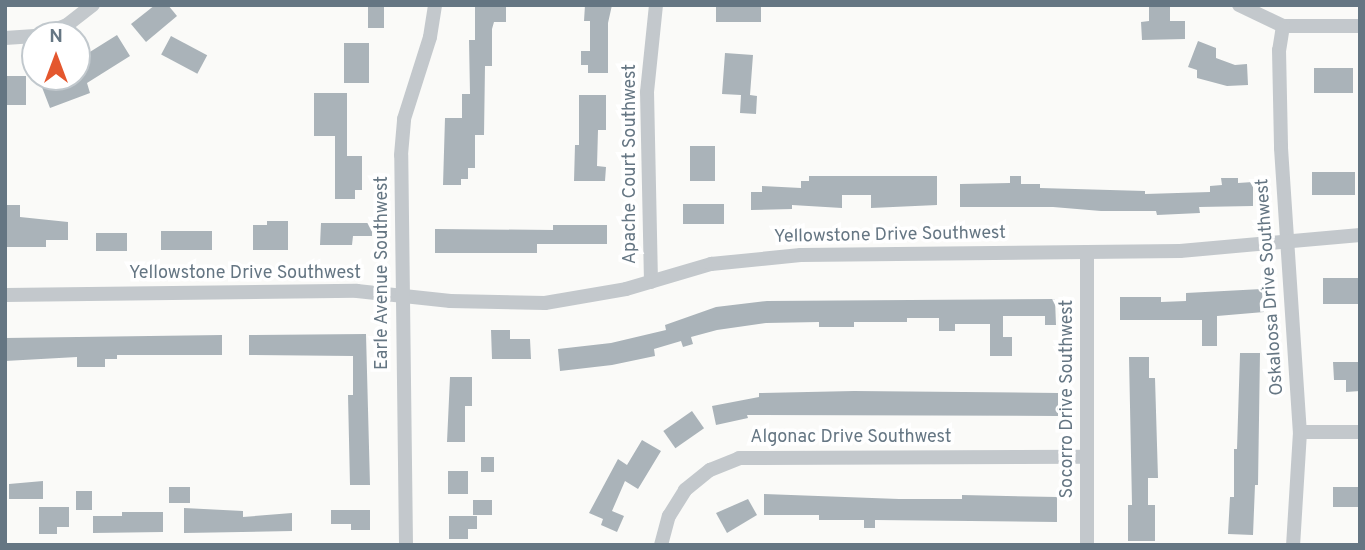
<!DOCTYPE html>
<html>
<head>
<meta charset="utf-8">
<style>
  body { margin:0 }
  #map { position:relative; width:1365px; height:550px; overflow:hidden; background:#fafaf8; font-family:Overpass,sans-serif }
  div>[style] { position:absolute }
  .building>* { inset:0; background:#aab3b9; transform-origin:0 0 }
  .street>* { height:14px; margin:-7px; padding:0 7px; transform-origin:7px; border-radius:7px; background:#c3c8cc }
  span { translate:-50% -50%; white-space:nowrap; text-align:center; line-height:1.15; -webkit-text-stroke:7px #fff; paint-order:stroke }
  .street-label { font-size:18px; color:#657683 }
  .frame { position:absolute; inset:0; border:7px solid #657683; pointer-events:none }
  .north { position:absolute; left:21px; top:21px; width:70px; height:70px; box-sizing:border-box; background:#fff; border:2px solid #c1c8cd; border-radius:50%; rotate:0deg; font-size:19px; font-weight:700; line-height:28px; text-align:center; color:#657683 }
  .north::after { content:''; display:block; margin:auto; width:24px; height:32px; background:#e4572e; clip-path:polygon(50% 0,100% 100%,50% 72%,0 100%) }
</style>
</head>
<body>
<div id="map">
  <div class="building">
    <i style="clip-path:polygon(155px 5px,168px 5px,177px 16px,146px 42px,131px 24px)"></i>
    <i style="left:368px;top:5px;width:16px;height:23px"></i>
    <i style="clip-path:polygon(475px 5px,506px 5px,506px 22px,494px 22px,492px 29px,492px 66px,485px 66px,484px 135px,475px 135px,475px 168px,468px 168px,468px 179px,461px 179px,461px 185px,443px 185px,445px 118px,462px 118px,462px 94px,470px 94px,469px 40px,475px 40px)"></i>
    <i style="clip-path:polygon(585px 5px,612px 5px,608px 23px,608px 73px,588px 73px,588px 65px,581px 65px,581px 51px,590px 51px,590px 21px,584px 21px)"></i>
    <i style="left:716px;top:5px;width:45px;height:17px"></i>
    <i style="clip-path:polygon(1149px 5px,1170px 5px,1170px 21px,1185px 21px,1185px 39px,1142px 40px,1141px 22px,1149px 21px)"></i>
    <i style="clip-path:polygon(117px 35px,130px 56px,87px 83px,90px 93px,50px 108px,38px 77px,77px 77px,77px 65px,88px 61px,85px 55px)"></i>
    <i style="left:171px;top:36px;width:41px;height:21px;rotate:28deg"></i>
    <i style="clip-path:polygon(1198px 41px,1216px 48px,1216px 58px,1235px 65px,1247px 64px,1248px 85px,1227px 86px,1197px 78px,1197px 70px,1188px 67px)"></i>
    <i style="left:344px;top:43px;width:25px;height:40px"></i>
    <i style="clip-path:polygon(725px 53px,753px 55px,750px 95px,757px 96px,756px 114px,740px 113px,741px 95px,722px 94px)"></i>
    <i style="left:1314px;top:68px;width:39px;height:25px"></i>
    <i style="left:5px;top:76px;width:21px;height:29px"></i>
    <i style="clip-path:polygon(314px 93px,347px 93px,347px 156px,362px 156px,362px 190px,355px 190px,355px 199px,335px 199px,335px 136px,314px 136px)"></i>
    <i style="clip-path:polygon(579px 95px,606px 95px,606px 130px,598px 130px,597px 166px,606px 167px,605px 181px,574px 181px,575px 145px,579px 145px)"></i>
    <i style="left:690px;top:146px;width:25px;height:35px"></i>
    <i style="left:1355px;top:172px;width:23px;height:43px;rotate:90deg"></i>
    <i style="clip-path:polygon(809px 176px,937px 176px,937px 205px,871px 208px,871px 195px,842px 195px,842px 208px,792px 205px,792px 209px,751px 210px,751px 192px,762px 192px,762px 186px,801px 188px,801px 181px,809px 181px)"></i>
    <i style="clip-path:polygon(1010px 176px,1021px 176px,1021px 184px,1040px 184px,1040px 188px,1145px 191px,1145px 194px,1210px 192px,1210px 186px,1222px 185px,1221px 178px,1238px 178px,1238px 183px,1253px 182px,1253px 206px,1199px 207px,1200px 213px,1157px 215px,1156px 211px,1101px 211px,1053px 207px,960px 207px,960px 184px,1010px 183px)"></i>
    <i style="left:683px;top:204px;width:41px;height:20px"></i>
    <i style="clip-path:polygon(5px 205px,20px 205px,20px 217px,68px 222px,68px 240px,46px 240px,46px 247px,5px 247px)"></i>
    <i style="clip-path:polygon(267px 221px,288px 221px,288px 250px,253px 250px,253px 225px,267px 225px)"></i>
    <i style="clip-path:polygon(321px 223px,372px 223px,372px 236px,353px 236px,352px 245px,320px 245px)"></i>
    <i style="clip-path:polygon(553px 225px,607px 225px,607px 244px,537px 244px,537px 253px,435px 253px,435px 229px,553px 230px)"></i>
    <i style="left:161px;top:231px;width:51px;height:19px"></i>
    <i style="left:96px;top:233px;width:31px;height:18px"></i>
    <i style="left:1360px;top:278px;width:26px;height:37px;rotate:90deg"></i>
    <i style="clip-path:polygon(1262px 289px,1264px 312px,1217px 316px,1217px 346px,1202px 346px,1202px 320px,1120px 320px,1120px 297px,1161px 297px,1161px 302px,1186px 301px,1186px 293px)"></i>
    <i style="clip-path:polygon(1055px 299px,1056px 325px,1045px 325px,1045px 316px,1003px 316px,1003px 337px,1012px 337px,1012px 356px,990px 356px,990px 324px,955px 324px,955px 331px,939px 331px,939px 318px,907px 318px,907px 322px,854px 322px,854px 327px,819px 327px,819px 322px,766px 323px,717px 330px,691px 337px,693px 344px,683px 347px,681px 341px,654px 349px,655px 356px,612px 365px,560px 371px,558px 349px,611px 343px,666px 330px,665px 325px,716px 307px,767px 301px)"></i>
    <i style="clip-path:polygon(491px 330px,510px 330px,510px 339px,530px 339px,531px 359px,492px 359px)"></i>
    <i style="clip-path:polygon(366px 334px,370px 485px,350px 485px,348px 395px,353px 395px,353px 356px,249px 355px,249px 335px)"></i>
    <i style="clip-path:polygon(222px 335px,222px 355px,117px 355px,117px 359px,105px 359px,105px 367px,77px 367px,77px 357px,5px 361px,5px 338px)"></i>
    <i style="clip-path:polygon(1240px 353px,1260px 353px,1258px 485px,1255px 485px,1253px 535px,1228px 534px,1230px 497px,1234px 497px,1234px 449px,1237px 449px)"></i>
    <i style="clip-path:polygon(1129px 357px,1149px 357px,1149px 378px,1155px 378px,1158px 478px,1148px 478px,1148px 505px,1155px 505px,1155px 541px,1128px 541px,1128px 505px,1132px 505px)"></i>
    <i style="clip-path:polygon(1333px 362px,1360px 362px,1360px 391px,1346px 392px,1346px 380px,1334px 380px)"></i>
    <i style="clip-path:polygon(450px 377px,472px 377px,472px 406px,465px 406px,465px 442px,447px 442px)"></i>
    <i style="clip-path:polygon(854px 391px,1058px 393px,1058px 416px,747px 415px,748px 418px,716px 425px,712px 406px,759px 397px,759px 393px)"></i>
    <i style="left:692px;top:411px;width:21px;height:35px;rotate:55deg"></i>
    <i style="clip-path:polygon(642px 440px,661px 451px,638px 489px,625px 481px,612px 511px,624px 516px,617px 532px,601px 525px,603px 519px,589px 513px,618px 459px,627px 465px)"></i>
    <i style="left:481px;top:457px;width:13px;height:15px"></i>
    <i style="left:448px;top:471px;width:20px;height:23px"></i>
    <i style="clip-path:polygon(43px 481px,43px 499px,9px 499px,9px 484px)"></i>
    <i style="left:169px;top:487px;width:21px;height:16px"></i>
    <i style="left:1360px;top:487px;width:20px;height:27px;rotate:90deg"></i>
    <i style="left:76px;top:491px;width:16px;height:19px"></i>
    <i style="clip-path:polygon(764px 494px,899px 499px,962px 499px,962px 495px,1057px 497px,1057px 522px,875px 520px,875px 528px,864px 528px,864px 520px,819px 520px,819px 515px,764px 515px)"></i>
    <i style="clip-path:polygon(748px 499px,757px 515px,727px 533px,716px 513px)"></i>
    <i style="left:473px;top:500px;width:19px;height:15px"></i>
    <i style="clip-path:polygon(39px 507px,69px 507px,69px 527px,57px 527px,57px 534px,39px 534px)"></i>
    <i style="clip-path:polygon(184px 508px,243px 511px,243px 517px,292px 513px,292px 531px,184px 533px)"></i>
    <i style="clip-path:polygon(331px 510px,370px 510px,370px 530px,351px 530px,351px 524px,331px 524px)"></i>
    <i style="clip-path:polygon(122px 512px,163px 512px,163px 532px,93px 533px,93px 516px,122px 516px)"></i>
    <i style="clip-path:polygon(449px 516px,477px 516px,477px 529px,468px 529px,468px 539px,449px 539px)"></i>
  </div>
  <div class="street">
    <i style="left:1239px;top:5px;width:49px;rotate:25.5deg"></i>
    <i style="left:1283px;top:26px;width:77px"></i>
    <i style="left:1283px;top:26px;width:24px;rotate:99deg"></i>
    <i style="left:1279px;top:50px;width:98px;rotate:88.8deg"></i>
    <i style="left:1281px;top:148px;width:285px;rotate:86.2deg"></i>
    <i style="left:1300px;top:432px;width:113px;rotate:93.5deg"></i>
    <i style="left:41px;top:35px;width:28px;rotate:-21deg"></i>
    <i style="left:67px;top:25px;width:33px;rotate:-38deg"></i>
    <i style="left:5px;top:38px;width:30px;rotate:-4deg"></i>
    <i style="left:651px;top:282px;width:190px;rotate:-91.2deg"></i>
    <i style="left:647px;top:92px;width:87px;rotate:-84.1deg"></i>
    <i style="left:5px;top:295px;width:352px;rotate:-0.7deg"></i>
    <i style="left:357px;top:291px;width:94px;rotate:6.1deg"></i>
    <i style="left:450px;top:301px;width:95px;rotate:1.2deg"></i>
    <i style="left:545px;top:303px;width:82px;rotate:-9.8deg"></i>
    <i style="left:626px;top:289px;width:89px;rotate:-16.4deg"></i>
    <i style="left:711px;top:264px;width:90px;rotate:-5.7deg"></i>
    <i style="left:801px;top:255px;width:379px;rotate:-0.6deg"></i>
    <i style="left:1180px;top:251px;width:181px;rotate:-5.1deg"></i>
    <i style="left:1300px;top:432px;width:60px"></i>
    <i style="left:406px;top:545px;width:390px;rotate:-90.7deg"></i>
    <i style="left:401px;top:155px;width:36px;rotate:-85deg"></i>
    <i style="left:404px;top:119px;width:86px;rotate:-72.4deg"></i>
    <i style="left:430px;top:37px;width:32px;rotate:-81deg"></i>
    <i style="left:661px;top:545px;width:30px;rotate:-75deg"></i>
    <i style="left:669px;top:516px;width:31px;rotate:-58deg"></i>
    <i style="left:685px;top:490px;width:32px;rotate:-39deg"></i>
    <i style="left:710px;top:470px;width:31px;rotate:-22deg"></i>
    <i style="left:739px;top:458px;width:348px;rotate:-0.2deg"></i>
    <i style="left:1087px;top:545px;width:292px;rotate:-90deg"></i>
  </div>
  <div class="street-label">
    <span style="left:631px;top:164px;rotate:-90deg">Apache Court Southwest</span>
    <span style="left:890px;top:236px;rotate:-1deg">Yellowstone Drive Southwest</span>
    <span style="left:383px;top:273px;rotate:-90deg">Earle Avenue Southwest</span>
    <span style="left:245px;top:274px">Yellowstone Drive Southwest</span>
    <span style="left:1271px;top:287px;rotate:-94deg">Oskaloosa Drive Southwest</span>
    <span style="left:1068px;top:399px;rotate:-90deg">Socorro Drive Southwest</span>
    <span style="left:851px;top:438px">Algonac Drive Southwest</span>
  </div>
  <div class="frame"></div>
  <div class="north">N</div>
</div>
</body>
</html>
